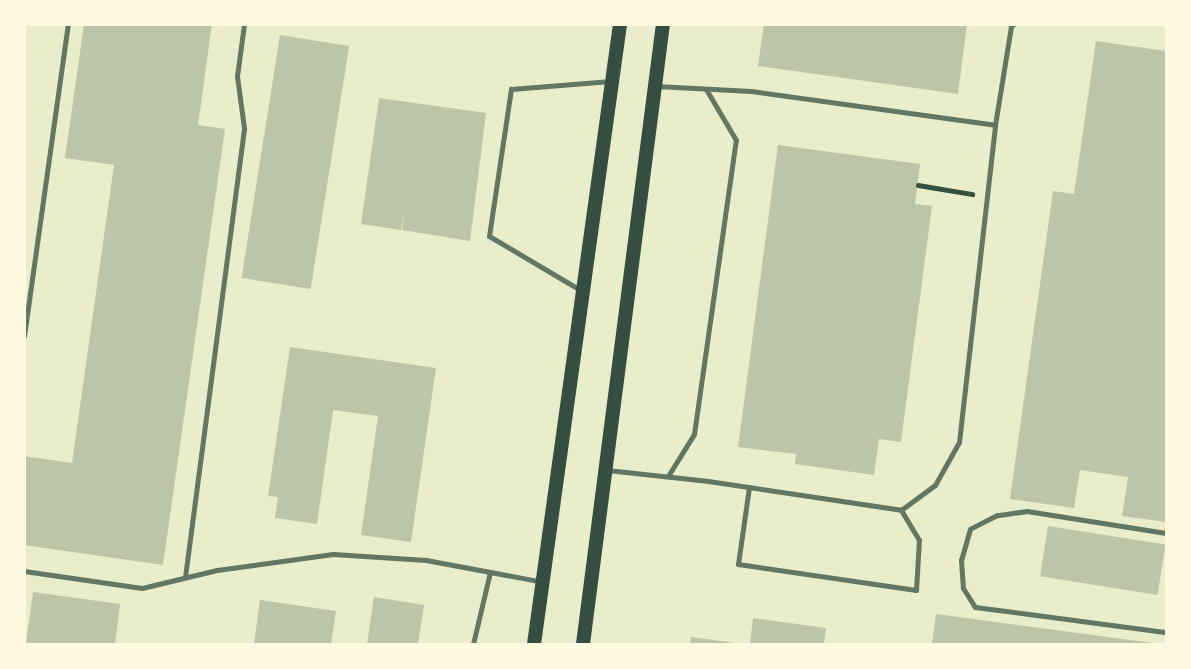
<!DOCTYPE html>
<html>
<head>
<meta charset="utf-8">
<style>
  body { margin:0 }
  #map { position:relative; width:1191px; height:669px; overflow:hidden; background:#e9edc9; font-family:Overpass,sans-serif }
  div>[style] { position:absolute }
  .building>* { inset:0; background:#bcc5a7; transform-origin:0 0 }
  .path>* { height:4.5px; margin:-2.25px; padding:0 2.25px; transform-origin:2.25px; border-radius:2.25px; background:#344e41 }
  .service>* { height:5px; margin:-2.5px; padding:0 2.5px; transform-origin:2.5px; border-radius:2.5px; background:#617663 }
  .secondary>* { height:14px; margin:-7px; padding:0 7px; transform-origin:7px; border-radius:7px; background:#344e41 }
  span { translate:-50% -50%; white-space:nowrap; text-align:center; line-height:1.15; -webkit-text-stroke:5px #fefae0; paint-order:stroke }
  .frame { position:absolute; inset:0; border:26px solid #fefae0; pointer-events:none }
</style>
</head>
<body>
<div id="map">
  <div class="building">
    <i style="clip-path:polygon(84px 24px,212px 24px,198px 125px,225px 129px,163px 565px,24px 545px,24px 456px,72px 463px,114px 165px,65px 158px)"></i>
    <i style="clip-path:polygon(764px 24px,967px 24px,958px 94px,758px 66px)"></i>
    <i style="left:280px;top:35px;width:70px;height:246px;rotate:9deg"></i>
    <i style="clip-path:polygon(1096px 41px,1166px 51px,1166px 522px,1122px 516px,1128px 477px,1080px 470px,1074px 508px,1010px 499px,1053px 191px,1074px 194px)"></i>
    <i style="clip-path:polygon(379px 98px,486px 113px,470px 241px,402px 230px,404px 213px,401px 230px,361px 224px)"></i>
    <i style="clip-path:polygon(778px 145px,920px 164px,915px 204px,932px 206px,901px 442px,879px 439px,874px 475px,795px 464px,796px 454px,738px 447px)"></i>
    <i style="clip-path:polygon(290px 347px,436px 368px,411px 542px,361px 535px,378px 416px,333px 410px,317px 524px,275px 518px,278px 497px,268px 496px)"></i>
    <i style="left:1048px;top:526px;width:119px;height:51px;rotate:9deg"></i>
    <i style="clip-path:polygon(33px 592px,120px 604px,115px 644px,26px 644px)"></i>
    <i style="clip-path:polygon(374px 597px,424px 605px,418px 644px,367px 644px)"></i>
    <i style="clip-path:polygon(260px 600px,336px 611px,331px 644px,254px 644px)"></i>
    <i style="clip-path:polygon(936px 614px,1153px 643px,1153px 644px,932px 644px)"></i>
    <i style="clip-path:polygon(753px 618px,826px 628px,824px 644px,750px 644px)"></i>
    <i style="clip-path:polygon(691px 637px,735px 643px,735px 644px,690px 644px)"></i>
  </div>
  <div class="path">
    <i style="left:918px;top:185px;width:55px;rotate:9.5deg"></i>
  </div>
  <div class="service">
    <i style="left:656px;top:86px;width:95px;rotate:3deg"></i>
    <i style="left:751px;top:91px;width:246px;rotate:7.9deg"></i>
    <i style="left:995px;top:125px;width:100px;rotate:-80.8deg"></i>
    <i style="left:1011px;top:26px;width:4px;rotate:-34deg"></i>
    <i style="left:582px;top:291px;width:108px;rotate:-149.4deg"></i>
    <i style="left:489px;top:236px;width:149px;rotate:-81.5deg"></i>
    <i style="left:511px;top:89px;width:100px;rotate:-4.6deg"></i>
    <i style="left:24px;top:336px;width:315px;rotate:-82deg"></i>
    <i style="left:607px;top:470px;width:102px;rotate:6.2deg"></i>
    <i style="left:708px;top:481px;width:195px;rotate:8.5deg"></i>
    <i style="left:901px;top:510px;width:42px;rotate:-36.3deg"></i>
    <i style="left:935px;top:485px;width:49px;rotate:-60.8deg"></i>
    <i style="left:959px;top:442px;width:319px;rotate:-83.5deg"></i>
    <i style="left:668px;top:476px;width:49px;rotate:-58.2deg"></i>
    <i style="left:694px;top:434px;width:297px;rotate:-81.9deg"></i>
    <i style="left:736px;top:140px;width:59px;rotate:-120.5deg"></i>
    <i style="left:749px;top:487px;width:78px;rotate:98.1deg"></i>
    <i style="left:738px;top:564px;width:180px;rotate:8.3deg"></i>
    <i style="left:916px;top:590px;width:50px;rotate:-86.6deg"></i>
    <i style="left:919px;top:540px;width:35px;rotate:-121deg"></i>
    <i style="left:1166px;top:533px;width:141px;rotate:-171deg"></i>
    <i style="left:1027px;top:511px;width:30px;rotate:172deg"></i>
    <i style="left:997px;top:515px;width:30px;rotate:153deg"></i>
    <i style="left:970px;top:529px;width:32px;rotate:106deg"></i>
    <i style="left:961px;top:560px;width:28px;rotate:86deg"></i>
    <i style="left:963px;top:588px;width:22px;rotate:58deg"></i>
    <i style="left:975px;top:607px;width:193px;rotate:7.5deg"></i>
    <i style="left:24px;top:571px;width:119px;rotate:8.2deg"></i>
    <i style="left:142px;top:588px;width:77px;rotate:-13.5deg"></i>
    <i style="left:217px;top:570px;width:117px;rotate:-7.9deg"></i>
    <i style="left:333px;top:554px;width:93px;rotate:3.7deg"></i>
    <i style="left:426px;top:560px;width:119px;rotate:10.6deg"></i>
    <i style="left:185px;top:577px;width:453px;rotate:-82.5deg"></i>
    <i style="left:244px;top:128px;width:52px;rotate:-97.7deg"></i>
    <i style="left:237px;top:76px;width:52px;rotate:-82.3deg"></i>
    <i style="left:473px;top:644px;width:74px;rotate:-76.7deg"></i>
  </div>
  <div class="secondary">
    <i style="left:534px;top:644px;width:626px;rotate:-82.1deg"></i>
    <i style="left:583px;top:644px;width:625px;rotate:-82.65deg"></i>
  </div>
  <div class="frame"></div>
</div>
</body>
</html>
